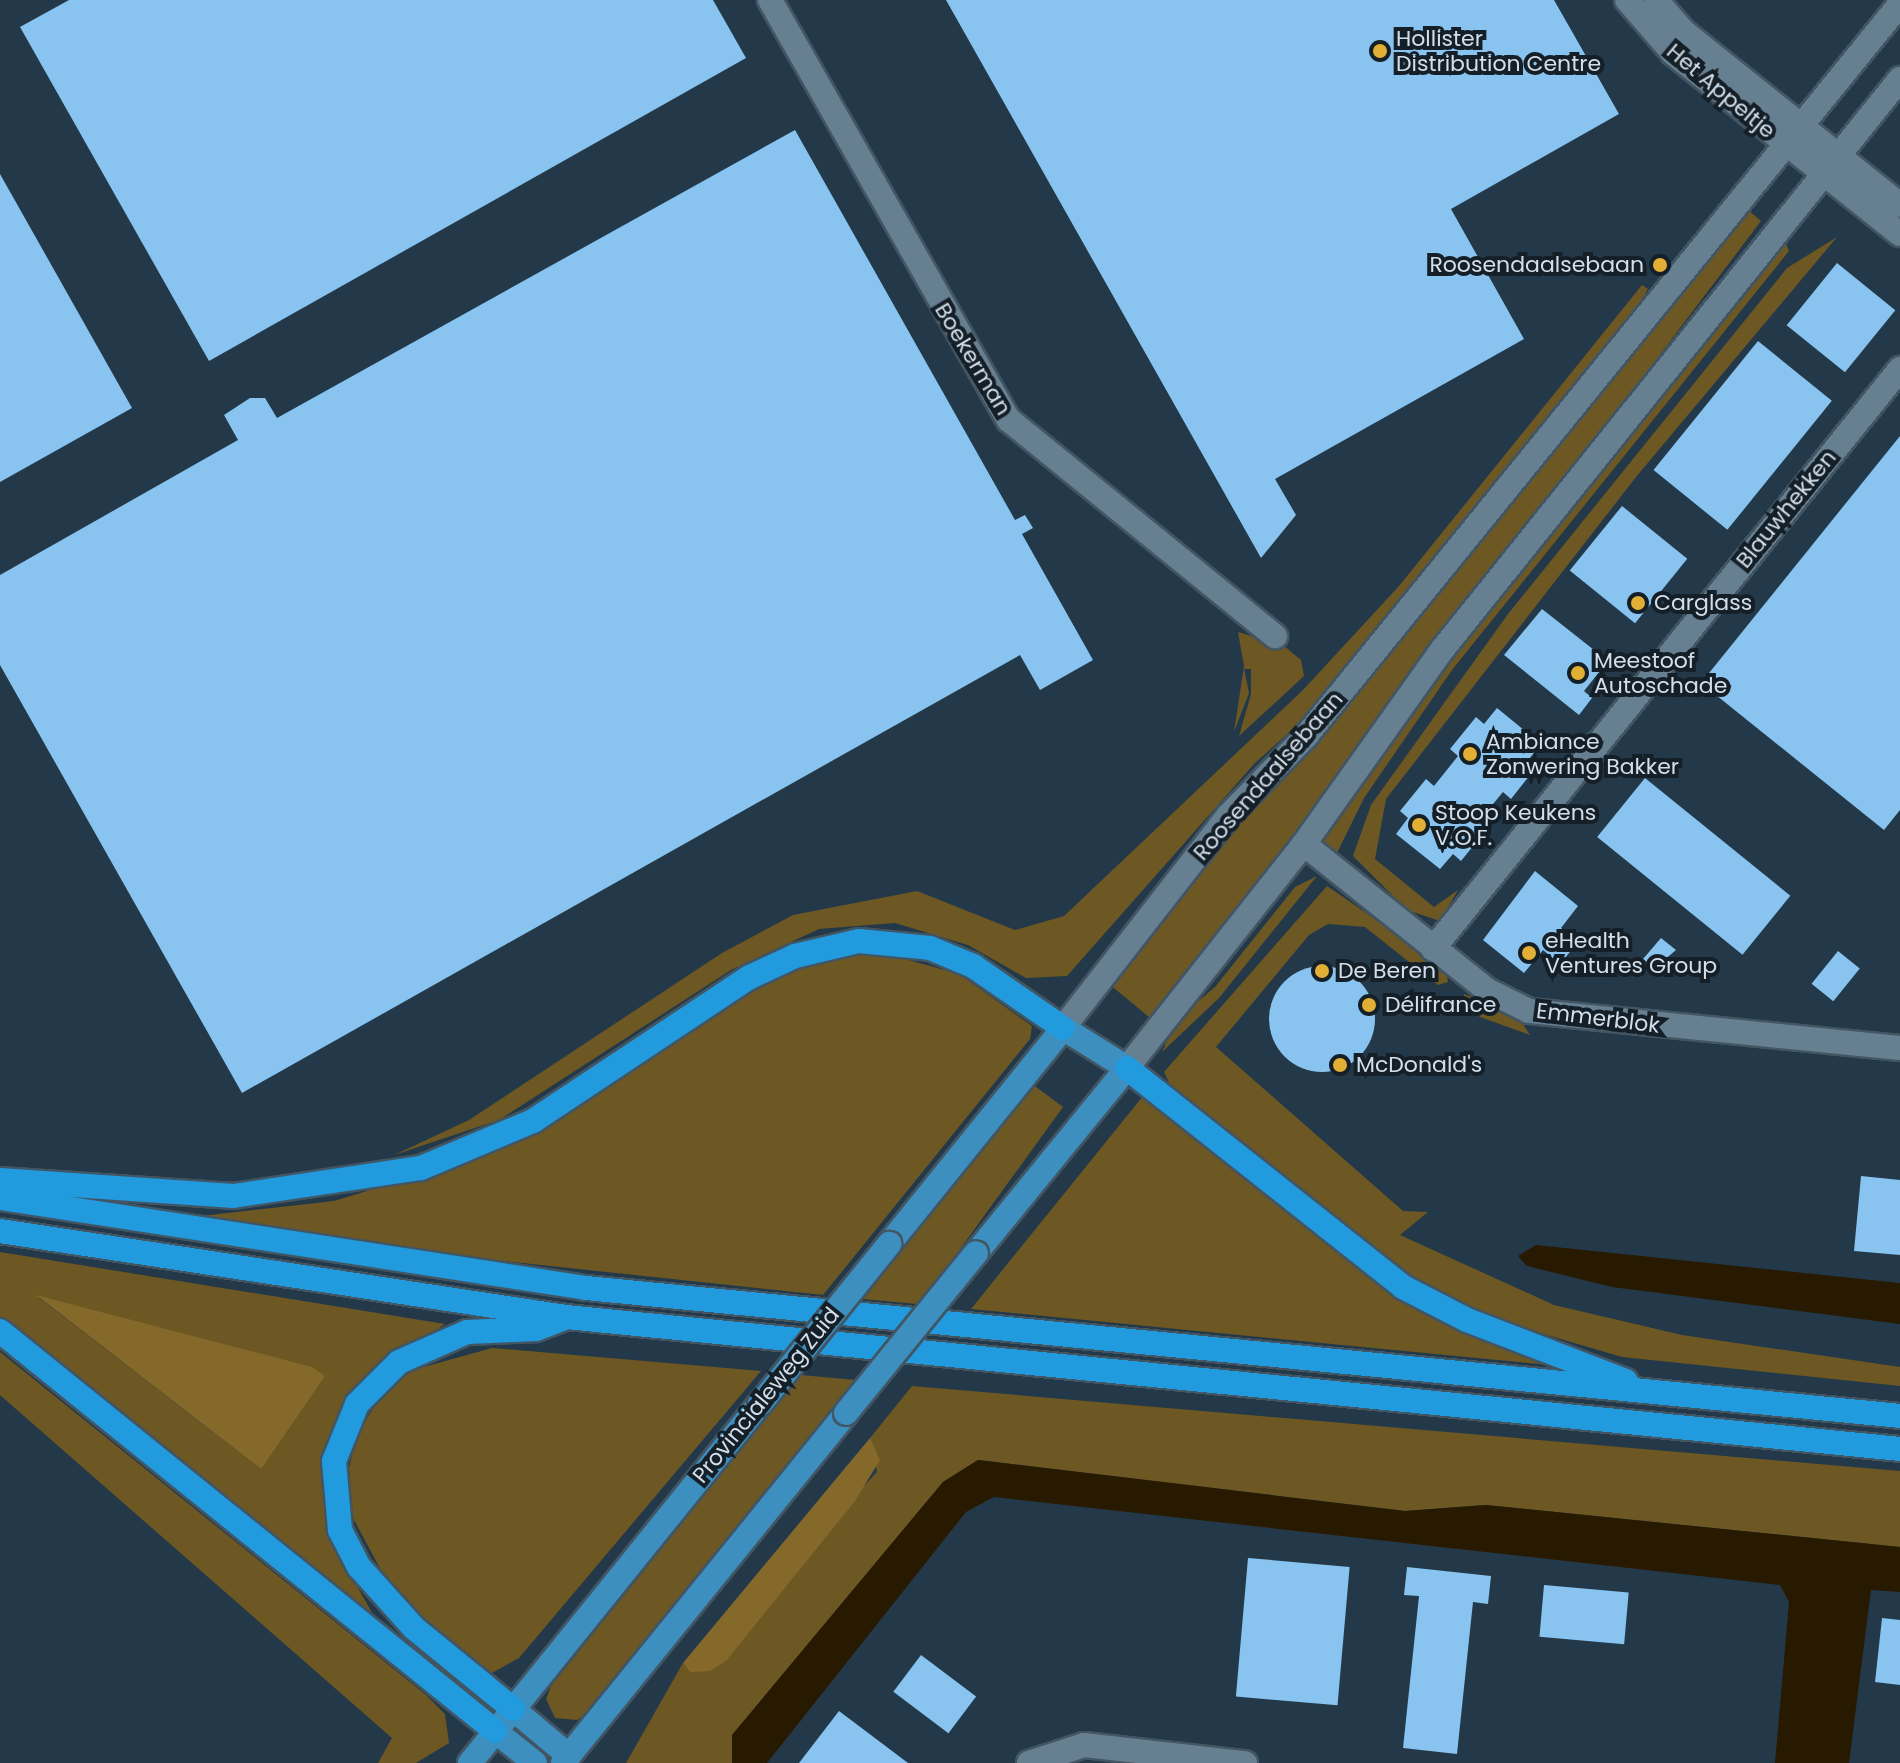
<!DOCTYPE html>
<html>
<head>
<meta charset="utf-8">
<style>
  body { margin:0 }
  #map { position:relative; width:1900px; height:1763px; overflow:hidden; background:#233949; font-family:Poppins,sans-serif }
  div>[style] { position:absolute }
  .green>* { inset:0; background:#6d5722 }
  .forest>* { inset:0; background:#84692a }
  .water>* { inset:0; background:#281a00 }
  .building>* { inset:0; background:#88c4ef; transform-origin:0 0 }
  .round { border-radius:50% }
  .roads { filter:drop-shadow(2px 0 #425563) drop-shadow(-2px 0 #425563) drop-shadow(0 2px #425563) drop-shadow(0 -2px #425563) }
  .minor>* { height:24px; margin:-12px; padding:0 12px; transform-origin:12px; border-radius:12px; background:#667f91 }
  .major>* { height:24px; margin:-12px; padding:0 12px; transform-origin:12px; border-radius:12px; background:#3d8fbf }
  .highway>* { height:24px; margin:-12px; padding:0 12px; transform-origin:12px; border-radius:12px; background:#229ade }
  .bridges { filter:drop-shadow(2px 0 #425563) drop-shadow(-2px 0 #425563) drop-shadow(0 2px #425563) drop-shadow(0 -2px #425563) }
  .major-bridge>* { height:24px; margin:-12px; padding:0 12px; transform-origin:12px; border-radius:12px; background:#3d8fbf }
  .dots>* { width:22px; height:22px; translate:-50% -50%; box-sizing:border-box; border:4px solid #151f27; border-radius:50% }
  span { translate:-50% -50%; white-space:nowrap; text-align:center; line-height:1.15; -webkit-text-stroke:8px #151f27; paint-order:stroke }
  .poi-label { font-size:22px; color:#d2dfea }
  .left { translate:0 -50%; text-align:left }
  .right { translate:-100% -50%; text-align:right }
  .street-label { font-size:22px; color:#d2dfea }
</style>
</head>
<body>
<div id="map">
  <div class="green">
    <i style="clip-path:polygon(1747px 209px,1761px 221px,1252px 894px,1149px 1017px,1109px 984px)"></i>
    <i style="clip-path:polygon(1837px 237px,1636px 477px,1386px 799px,1375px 859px,1434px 907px,1458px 890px,1440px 921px,1407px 910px,1353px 856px,1371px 805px,1508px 614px,1787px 268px)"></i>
    <i style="clip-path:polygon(1784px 239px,1789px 251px,1452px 670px,1364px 798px,1336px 855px,1318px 841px,1421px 694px)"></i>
    <i style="clip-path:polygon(1642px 285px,1648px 289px,1619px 337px,1326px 699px,1255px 763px,1067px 976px,1026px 978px,968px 945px,895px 923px,819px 929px,731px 970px,499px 1120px,394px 1155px,469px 1120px,722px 953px,793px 915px,917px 891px,1015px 930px,1064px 916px,1303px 690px,1399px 586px)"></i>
    <i style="clip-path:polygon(1238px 632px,1284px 646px,1301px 660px,1304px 676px,1239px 736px,1251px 694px,1251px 669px,1244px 669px,1249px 693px,1234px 732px,1244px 666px)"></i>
    <i style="clip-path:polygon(1317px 876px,1219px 998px,1162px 1052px,1176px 1020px,1215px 987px,1295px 887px)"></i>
    <i style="clip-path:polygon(1327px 886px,1445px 967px,1448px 982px,1438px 985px,1365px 927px,1328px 924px,1309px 935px,1216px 1047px,1403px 1211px,1428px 1212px,1400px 1235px,1554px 1305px,1682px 1335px,1900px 1367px,1900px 1386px,1622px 1357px,1493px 1319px,1397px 1270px,1172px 1089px,1164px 1072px)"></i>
    <i style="clip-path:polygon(849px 954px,887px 954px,959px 974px,1032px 1026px,1030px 1039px,823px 1295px,494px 1260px,201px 1216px,334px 1201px,485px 1155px,538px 1128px,778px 972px)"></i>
    <i style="clip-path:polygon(1464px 994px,1517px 1015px,1530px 1035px,1480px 1017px,1463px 1004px)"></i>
    <i style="clip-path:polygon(1032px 1084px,1063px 1107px,950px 1263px,917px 1304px,863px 1299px)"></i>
    <i style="clip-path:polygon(1143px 1096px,1382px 1288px,1549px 1365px,971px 1309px)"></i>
    <i style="clip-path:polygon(evenodd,0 1252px,445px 1324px,355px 1386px,327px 1445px,321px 1478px,328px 1535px,375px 1618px,0 1319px,0 1252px,38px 1297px,132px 1321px,261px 1469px,38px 1297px)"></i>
    <i style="clip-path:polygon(492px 1348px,761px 1371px,519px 1658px,492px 1673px,476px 1671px,391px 1589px,353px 1518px,349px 1468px,357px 1434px,383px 1393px,413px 1370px)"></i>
    <i style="clip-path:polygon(0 1352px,426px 1695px,445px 1714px,449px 1743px,416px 1763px,378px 1763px,392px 1738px,0 1395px)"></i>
    <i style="clip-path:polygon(801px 1375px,856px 1380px,591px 1710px,577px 1720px,555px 1718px,546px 1699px,551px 1686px)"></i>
    <i style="clip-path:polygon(912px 1386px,1900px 1471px,1900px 1547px,1486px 1505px,1405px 1511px,978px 1460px,943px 1482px,732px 1735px,732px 1763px,626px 1763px,683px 1663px,690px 1671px,877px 1472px,870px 1438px)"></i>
  </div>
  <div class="forest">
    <i style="clip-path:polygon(36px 1295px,312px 1367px,325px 1376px,261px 1469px)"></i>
    <i style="clip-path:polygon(870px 1438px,880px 1460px,855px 1501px,726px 1661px,710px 1671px,690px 1672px,683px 1663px)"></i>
  </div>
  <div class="water">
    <i style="clip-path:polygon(1536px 1245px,1900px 1283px,1900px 1324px,1612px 1287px,1527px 1266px,1518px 1256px)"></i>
    <i style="clip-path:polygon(978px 1460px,1405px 1511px,1486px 1505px,1900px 1547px,1900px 1592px,1871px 1590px,1849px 1763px,1775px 1763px,1789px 1602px,1780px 1585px,994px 1497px,966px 1512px,767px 1763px,732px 1763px,732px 1735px,943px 1482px)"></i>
  </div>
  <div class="building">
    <i style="clip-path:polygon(69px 0,713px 0,746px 58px,209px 361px,20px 27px)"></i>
    <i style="clip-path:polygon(946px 0,1554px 0,1619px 114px,1451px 209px,1524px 339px,1275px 479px,1296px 515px,1261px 558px)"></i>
    <i style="clip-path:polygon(795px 130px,1015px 520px,1025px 515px,1033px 528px,1022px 534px,1093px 660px,1040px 690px,1020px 655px,242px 1093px,0 665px,0 575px,238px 440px,224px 415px,250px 398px,265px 398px,277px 418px)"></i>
    <i style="clip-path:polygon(0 174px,132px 408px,0 482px)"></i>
    <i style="left:1837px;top:263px;width:75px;height:80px;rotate:39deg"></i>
    <i style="left:1758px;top:341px;width:95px;height:166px;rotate:39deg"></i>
    <i style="clip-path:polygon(1900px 436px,1900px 810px,1884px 830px,1701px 683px)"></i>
    <i style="left:1622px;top:506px;width:84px;height:83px;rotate:39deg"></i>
    <i style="clip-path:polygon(1542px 609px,1608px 661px,1584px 691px,1592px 698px,1579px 715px,1504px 655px)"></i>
    <i style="clip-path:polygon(1497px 708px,1541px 744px,1529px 759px,1537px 766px,1511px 799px,1503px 792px,1478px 822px,1487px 829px,1461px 861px,1453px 854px,1440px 869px,1396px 834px,1408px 818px,1400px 811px,1426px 779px,1434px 786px,1458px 756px,1450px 749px,1476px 717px,1484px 724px)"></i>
    <i style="left:1645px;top:778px;width:187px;height:76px;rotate:39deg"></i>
    <i style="clip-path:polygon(1535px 871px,1578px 906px,1561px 928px,1578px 942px,1560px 964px,1543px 950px,1524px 973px,1483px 940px)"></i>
    <i style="clip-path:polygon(1661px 938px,1676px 950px,1655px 968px,1643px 959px)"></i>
    <i style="left:1838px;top:951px;width:28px;height:42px;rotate:39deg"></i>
    <i class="round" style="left:1269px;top:966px;width:106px;height:106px"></i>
    <i style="clip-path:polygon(1861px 1176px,1900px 1180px,1900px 1255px,1854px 1251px)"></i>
    <i style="left:1248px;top:1558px;width:102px;height:139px;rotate:5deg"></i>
    <i style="clip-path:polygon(1407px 1567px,1491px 1576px,1488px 1604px,1473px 1602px,1457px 1754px,1403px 1748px,1419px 1596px,1404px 1595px)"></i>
    <i style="left:1544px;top:1585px;width:85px;height:52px;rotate:5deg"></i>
    <i style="clip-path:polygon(1882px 1618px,1900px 1620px,1900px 1685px,1875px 1682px)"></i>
    <i style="left:921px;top:1655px;width:69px;height:46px;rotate:37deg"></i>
    <i style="clip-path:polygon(839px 1711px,908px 1763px,799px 1763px)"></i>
  </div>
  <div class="roads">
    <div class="minor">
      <i style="left:770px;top:0;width:483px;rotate:60.4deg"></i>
      <i style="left:1009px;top:420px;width:343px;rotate:39.1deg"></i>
      <i style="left:1627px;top:0;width:70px;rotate:49deg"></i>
      <i style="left:1673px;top:53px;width:290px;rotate:38.6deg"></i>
      <i style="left:1656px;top:0;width:41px;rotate:48.9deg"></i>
      <i style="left:1683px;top:31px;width:278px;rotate:38.7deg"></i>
      <i style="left:1304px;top:844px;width:234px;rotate:38.6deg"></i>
      <i style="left:1487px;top:990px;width:47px;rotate:26.6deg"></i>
      <i style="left:1529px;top:1011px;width:373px;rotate:5.7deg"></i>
      <i style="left:1433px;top:949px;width:745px;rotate:-51.16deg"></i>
      <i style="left:1063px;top:1028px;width:269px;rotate:-52.1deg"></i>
      <i style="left:1228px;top:816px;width:112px;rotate:-45.7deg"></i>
      <i style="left:1306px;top:736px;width:943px;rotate:-50.94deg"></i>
      <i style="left:1127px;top:1068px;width:285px;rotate:-51.7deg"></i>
      <i style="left:1304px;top:844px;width:238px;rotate:-54.6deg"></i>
      <i style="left:1442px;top:650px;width:732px;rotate:-51.27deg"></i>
      <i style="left:1029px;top:1763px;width:58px;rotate:-18.1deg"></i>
      <i style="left:1084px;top:1745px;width:162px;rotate:6.4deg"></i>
    </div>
    <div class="major">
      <i style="left:889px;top:1244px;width:277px;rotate:-51.1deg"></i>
      <i style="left:1063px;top:1028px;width:75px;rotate:32deg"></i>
      <i style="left:1127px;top:1068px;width:239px;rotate:129.2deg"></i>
      <i style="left:513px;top:1709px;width:73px;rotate:40deg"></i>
      <i style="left:495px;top:1731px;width:51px;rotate:38.7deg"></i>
      <i style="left:470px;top:1763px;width:461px;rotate:-51.1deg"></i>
      <i style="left:563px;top:1763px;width:450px;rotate:-51deg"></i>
    </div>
    <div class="highway">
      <i style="left:1127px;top:1068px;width:352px;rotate:38.4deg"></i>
      <i style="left:1403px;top:1287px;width:72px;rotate:27.3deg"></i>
      <i style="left:1467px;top:1320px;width:170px;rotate:21deg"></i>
      <i style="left:0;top:1180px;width:234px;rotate:3.9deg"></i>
      <i style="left:233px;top:1196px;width:190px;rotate:-8.5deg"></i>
      <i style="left:421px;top:1168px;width:121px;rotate:-22.8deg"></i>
      <i style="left:533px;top:1121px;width:260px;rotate:-33.6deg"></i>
      <i style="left:750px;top:977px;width:50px;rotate:-25deg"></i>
      <i style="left:795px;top:956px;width:66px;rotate:-13.2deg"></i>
      <i style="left:859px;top:941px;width:71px;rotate:5.6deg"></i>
      <i style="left:930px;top:948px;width:47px;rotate:22.7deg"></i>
      <i style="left:973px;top:966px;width:109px;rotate:34.6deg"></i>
      <i style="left:0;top:1198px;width:593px;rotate:8.73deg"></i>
      <i style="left:586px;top:1288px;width:1320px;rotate:5.56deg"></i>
      <i style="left:0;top:1231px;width:572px;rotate:8.64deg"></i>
      <i style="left:566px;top:1317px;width:1341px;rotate:5.65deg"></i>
      <i style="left:0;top:1331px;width:636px;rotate:38.94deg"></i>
      <i style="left:513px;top:1709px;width:128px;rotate:-140.7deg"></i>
      <i style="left:414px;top:1628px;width:82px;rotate:-132deg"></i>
      <i style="left:359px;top:1567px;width:42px;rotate:-117.2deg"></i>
      <i style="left:340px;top:1530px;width:69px;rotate:-95deg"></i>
      <i style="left:334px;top:1461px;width:61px;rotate:-68deg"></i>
      <i style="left:357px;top:1404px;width:59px;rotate:-45deg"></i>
      <i style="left:399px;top:1362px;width:74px;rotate:-23.8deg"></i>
      <i style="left:467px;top:1332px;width:69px;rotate:-2.5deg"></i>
      <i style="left:536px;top:1329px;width:30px;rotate:-21deg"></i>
    </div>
  </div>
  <div class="bridges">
    <div class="major-bridge">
      <i style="left:760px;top:1404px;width:206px;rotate:-51.1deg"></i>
      <i style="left:846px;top:1413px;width:206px;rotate:-50.9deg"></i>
    </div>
  </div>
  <div class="dots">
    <i style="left:1380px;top:51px;background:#e1af34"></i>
    <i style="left:1660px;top:265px;background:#e1af34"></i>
    <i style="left:1638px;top:603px;background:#e1af34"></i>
    <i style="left:1578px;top:673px;background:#e1af34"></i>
    <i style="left:1470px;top:754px;background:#e1af34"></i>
    <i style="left:1419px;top:825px;background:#e1af34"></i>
    <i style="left:1529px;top:953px;background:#e1af34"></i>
    <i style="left:1322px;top:971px;background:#e1af34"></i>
    <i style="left:1369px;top:1005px;background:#e1af34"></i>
    <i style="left:1340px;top:1065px;background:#e1af34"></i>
  </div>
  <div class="poi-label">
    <span class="left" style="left:1396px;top:51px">Hollister<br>Distribution Centre</span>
    <span class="right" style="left:1644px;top:265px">Roosendaalsebaan</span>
    <span class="left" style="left:1654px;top:603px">Carglass</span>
    <span class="left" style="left:1594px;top:673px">Meestoof<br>Autoschade</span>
    <span class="left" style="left:1486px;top:754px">Ambiance<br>Zonwering Bakker</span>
    <span class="left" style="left:1435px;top:825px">Stoop Keukens<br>V.O.F.</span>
    <span class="left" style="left:1545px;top:953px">eHealth<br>Ventures Group</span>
    <span class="left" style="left:1338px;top:971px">De Beren</span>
    <span class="left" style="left:1385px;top:1005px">Délifrance</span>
    <span class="left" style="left:1356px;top:1065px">McDonald's</span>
  </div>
  <div class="street-label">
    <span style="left:1721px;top:91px;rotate:40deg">Het Appeltje</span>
    <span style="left:973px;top:359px;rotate:59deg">Boekerman</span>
    <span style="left:1786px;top:509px;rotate:-51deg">Blauwhekken</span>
    <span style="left:1268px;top:776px;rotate:-49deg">Roosendaalsebaan</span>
    <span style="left:1598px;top:1018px;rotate:7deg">Emmerblok</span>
    <span style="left:766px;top:1395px;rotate:-51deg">Provincialeweg Zuid</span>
  </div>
</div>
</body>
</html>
